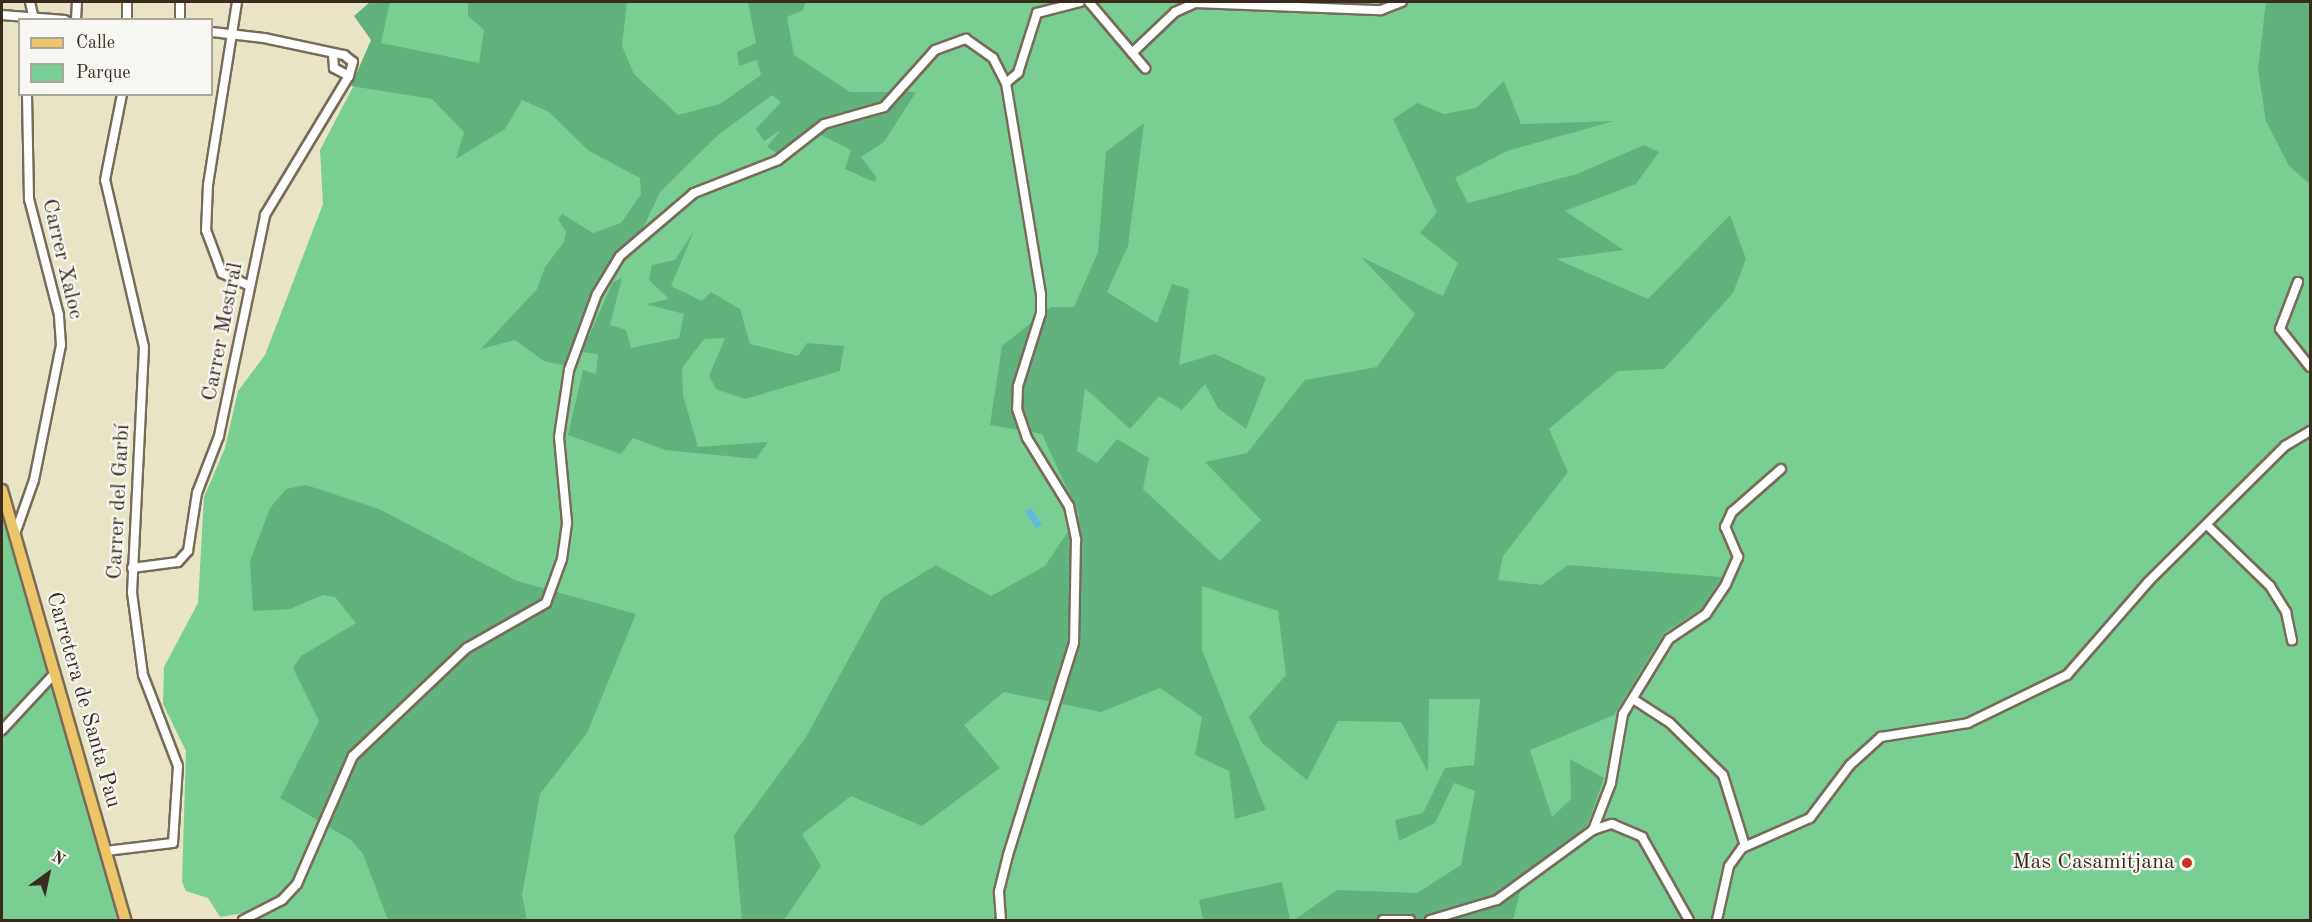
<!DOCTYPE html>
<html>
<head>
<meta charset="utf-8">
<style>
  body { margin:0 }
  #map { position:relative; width:2312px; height:922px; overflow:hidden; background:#e9e4c6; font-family:"Old Standard TT",serif }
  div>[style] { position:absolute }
  .green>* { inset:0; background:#79cf93 }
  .forest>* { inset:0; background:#62b27d; transform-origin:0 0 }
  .water>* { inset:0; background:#61bade; transform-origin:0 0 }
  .roads { filter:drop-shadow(2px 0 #786b59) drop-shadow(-2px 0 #786b59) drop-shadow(0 2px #786b59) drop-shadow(0 -2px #786b59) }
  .minor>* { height:8px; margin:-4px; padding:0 4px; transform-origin:4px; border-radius:4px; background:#fff }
  .major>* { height:10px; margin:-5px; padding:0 5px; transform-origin:5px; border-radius:5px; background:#ecc569 }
  .dots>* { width:16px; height:16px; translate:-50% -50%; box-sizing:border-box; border:3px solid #f6f6f2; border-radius:50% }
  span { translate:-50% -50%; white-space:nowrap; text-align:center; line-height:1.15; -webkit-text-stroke:4.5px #f6f6f2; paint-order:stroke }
  .street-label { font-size:22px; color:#3b2a1e }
  .poi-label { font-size:22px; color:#3b2a1e }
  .right { translate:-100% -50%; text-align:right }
  .frame { position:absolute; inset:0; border:3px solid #3b2a1e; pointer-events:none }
  .legend { position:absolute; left:18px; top:18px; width:195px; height:78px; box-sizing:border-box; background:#f6f6f2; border:2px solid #aba49d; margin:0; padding:8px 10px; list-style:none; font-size:18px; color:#3b2a1e }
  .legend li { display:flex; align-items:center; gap:12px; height:30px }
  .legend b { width:30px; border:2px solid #aba49d }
  .north { position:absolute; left:18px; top:844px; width:60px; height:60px; -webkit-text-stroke:4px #f6f6f2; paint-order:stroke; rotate:33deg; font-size:16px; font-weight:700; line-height:24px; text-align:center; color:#3b2a1e }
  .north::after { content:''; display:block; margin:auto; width:21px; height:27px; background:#3b2a1e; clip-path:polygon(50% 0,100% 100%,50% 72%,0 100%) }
</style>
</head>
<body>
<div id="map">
  <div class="green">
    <i style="clip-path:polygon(384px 2px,2310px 2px,2310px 920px,239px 920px,250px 912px,220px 917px,208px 898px,186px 891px,182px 882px,186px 751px,163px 704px,164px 667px,198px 603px,204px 497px,225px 448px,238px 391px,265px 355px,323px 204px,320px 150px,379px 37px)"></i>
    <i style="clip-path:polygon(2px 510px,118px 920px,2px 920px)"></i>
  </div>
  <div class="forest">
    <i style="clip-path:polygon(370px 2px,390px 2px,381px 43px,479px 63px,484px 30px,468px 16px,468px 2px,627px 2px,622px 46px,634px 74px,678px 115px,720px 104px,761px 75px,757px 60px,739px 66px,737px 52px,756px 43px,748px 2px,806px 2px,803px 10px,787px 17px,794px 55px,850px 92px,916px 92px,884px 142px,861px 157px,877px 178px,874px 182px,845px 169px,851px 150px,821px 135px,777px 153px,767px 147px,781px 130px,764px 141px,756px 129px,781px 102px,772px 95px,718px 135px,660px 192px,642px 230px,611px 265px,595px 289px,567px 366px,544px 361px,515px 340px,481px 349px,537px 289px,545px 267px,564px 242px,566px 232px,558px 219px,562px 214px,593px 233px,621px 223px,641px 194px,640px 178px,589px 151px,549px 112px,522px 100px,505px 129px,456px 159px,464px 132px,432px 99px,351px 86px,371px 40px,354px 16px)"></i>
    <i style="clip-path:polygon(2266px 2px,2310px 2px,2310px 184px,2289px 166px,2266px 121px,2258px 70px)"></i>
    <i style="clip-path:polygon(1504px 81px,1521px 124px,1614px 121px,1507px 151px,1455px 178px,1468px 203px,1577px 174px,1644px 145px,1659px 152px,1636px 184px,1565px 211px,1624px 250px,1556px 259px,1648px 299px,1730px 215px,1746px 259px,1733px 293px,1664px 369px,1618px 371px,1549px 429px,1568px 472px,1503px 556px,1498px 580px,1541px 585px,1568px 565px,1722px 577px,1702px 608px,1664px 633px,1614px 715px,1530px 750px,1552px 817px,1571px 799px,1570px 759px,1604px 778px,1587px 826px,1524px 875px,1513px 920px,1294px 920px,1337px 890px,1417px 893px,1461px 865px,1475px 791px,1454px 783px,1435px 823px,1399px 841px,1395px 820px,1423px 813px,1445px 768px,1474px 765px,1480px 699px,1429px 699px,1428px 772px,1401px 722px,1338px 721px,1307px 780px,1262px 743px,1249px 717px,1286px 675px,1278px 611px,1202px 586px,1202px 650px,1266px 810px,1235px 819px,1229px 771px,1195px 755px,1202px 717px,1160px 688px,1101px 712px,1004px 692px,964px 725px,1000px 768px,922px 826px,851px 796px,802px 834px,821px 866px,784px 920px,742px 920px,734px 835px,806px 737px,882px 598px,936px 565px,991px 596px,1045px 566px,1079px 515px,1042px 434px,990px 425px,1002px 346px,1051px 307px,1074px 307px,1098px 252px,1106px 152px,1144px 123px,1128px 246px,1107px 292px,1157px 323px,1172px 284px,1189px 289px,1179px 365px,1215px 354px,1266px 378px,1246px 429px,1218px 408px,1205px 384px,1182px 410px,1159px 396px,1130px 429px,1085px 388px,1077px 451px,1097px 463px,1117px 439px,1149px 458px,1143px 489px,1220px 561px,1261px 520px,1205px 462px,1247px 453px,1305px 380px,1377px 367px,1415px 314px,1361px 257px,1443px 296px,1458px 263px,1420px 233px,1437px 212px,1393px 119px,1417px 103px,1444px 114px,1476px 108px)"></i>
    <i style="clip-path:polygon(694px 231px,671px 286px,702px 301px,711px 292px,740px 309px,750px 344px,798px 356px,807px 343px,844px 346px,840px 371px,745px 399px,716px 389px,709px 376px,725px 338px,704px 339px,682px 368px,683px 395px,698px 447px,768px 442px,756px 459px,665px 450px,633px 438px,621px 454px,568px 435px,583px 370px,596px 374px,598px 354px,582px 352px,613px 282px,622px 278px,610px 325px,626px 330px,631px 348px,679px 338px,684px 314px,646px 304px,669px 299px,649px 280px,652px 265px,675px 260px)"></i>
    <i style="clip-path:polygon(306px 485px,379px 509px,517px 581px,636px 614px,587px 733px,540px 794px,522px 895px,527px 920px,388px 920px,363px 854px,351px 840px,280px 798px,319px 721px,293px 668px,301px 656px,356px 623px,335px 597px,323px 595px,290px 609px,253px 611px,250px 561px,270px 508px,286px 489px)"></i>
    <i style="left:1282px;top:882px;width:39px;height:85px;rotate:78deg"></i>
  </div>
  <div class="water">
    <i style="left:1031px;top:508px;width:20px;height:7px;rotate:57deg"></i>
  </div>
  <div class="roads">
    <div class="minor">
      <i style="left:30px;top:2px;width:18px;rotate:77deg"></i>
      <i style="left:237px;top:2px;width:185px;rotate:99deg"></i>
      <i style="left:208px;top:185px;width:45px;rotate:92.5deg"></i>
      <i style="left:206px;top:230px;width:46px;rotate:69.6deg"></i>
      <i style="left:222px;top:273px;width:31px;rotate:25deg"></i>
      <i style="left:1089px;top:2px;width:87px;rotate:49.7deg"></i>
      <i style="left:2px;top:15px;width:63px;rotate:4.5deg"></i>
      <i style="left:76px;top:20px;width:18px;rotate:-87deg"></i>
      <i style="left:127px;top:20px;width:18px;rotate:-90deg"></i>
      <i style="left:180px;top:20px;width:18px;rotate:-90deg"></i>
      <i style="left:212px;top:32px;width:52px;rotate:6.6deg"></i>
      <i style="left:264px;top:38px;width:82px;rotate:12deg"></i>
      <i style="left:344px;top:55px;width:11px;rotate:38deg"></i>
      <i style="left:353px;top:62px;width:15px;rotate:106deg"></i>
      <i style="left:349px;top:76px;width:17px;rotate:-152deg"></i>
      <i style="left:334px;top:68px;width:15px;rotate:-94deg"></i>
      <i style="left:1132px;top:53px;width:59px;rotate:-43.6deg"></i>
      <i style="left:1175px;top:12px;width:22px;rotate:-24deg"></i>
      <i style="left:1195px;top:3px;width:186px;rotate:2.2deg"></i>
      <i style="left:1381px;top:10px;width:22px;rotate:-21deg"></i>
      <i style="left:1006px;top:83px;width:16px;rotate:-40deg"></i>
      <i style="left:1018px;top:73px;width:63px;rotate:-72.4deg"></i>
      <i style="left:1037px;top:13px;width:44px;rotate:-14.3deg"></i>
      <i style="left:2298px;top:282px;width:50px;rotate:111deg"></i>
      <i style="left:2280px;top:329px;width:48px;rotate:51.7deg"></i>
      <i style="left:2207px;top:525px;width:88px;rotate:44.1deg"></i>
      <i style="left:2270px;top:586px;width:31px;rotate:58deg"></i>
      <i style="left:2286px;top:612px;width:29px;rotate:78deg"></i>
      <i style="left:15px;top:534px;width:57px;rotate:-70.6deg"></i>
      <i style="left:34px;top:480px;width:138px;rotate:-78.7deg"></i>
      <i style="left:61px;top:345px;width:30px;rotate:-94deg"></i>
      <i style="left:59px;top:315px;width:120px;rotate:-104.5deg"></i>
      <i style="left:29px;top:199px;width:105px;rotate:-91.1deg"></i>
      <i style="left:132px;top:568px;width:46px;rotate:-7.4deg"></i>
      <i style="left:178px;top:562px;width:15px;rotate:-48deg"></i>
      <i style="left:188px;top:551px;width:59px;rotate:-81.2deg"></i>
      <i style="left:197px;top:493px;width:61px;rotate:-68.9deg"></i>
      <i style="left:219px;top:436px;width:226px;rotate:-78.2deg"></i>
      <i style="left:265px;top:215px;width:162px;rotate:-58.9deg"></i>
      <i style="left:1633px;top:699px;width:44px;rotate:33deg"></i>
      <i style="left:1670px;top:723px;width:74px;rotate:44.5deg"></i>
      <i style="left:1723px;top:775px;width:74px;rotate:72.8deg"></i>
      <i style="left:2px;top:730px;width:78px;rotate:-47.1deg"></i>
      <i style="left:1593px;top:830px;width:50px;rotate:-69deg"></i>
      <i style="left:1611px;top:783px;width:70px;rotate:-80.1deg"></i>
      <i style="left:1623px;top:714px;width:88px;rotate:-58.5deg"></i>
      <i style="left:1669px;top:639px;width:45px;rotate:-34deg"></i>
      <i style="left:1706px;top:614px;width:36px;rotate:-56deg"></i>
      <i style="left:1726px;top:584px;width:30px;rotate:-66deg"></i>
      <i style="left:1738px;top:557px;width:33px;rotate:-113deg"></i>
      <i style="left:1725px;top:527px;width:17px;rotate:-65deg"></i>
      <i style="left:1732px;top:512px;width:65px;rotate:-41.3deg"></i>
      <i style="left:106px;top:851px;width:67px;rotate:-6.8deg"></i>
      <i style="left:173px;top:843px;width:77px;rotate:-86.3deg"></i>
      <i style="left:178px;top:766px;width:97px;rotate:-111deg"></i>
      <i style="left:143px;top:675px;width:83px;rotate:-97.6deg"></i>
      <i style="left:132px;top:593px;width:246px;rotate:-87.2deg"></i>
      <i style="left:144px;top:347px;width:171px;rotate:-103.1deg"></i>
      <i style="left:105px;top:180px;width:88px;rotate:-78.8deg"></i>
      <i style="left:243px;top:920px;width:44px;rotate:-27.1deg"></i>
      <i style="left:282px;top:900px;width:22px;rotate:-47deg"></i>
      <i style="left:297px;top:884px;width:140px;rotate:-66.4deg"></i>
      <i style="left:353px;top:756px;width:157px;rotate:-43.5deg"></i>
      <i style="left:467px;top:648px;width:91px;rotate:-29.7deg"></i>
      <i style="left:546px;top:603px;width:47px;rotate:-70deg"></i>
      <i style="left:562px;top:559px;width:37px;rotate:-82deg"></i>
      <i style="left:567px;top:522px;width:85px;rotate:-95.4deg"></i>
      <i style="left:559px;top:437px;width:68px;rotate:-81.5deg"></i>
      <i style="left:569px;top:370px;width:81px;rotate:-69.8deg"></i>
      <i style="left:597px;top:294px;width:44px;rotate:-58.8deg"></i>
      <i style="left:620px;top:256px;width:97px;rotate:-40.4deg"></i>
      <i style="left:694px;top:193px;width:90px;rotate:-21.4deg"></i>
      <i style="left:778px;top:160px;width:58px;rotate:-38deg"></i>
      <i style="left:824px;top:124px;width:62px;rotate:-15.8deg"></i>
      <i style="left:884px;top:107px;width:76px;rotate:-48.2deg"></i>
      <i style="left:935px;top:50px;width:33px;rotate:-20deg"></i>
      <i style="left:966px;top:39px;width:33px;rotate:35deg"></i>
      <i style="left:993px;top:58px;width:28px;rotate:63deg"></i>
      <i style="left:1006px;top:83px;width:214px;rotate:80.6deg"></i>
      <i style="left:1041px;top:294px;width:19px;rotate:90deg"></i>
      <i style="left:1041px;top:313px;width:77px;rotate:107.5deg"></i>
      <i style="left:1018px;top:386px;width:23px;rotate:92deg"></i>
      <i style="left:1017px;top:409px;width:31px;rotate:71deg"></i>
      <i style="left:1027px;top:438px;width:80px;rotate:58.3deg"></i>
      <i style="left:1069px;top:506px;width:35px;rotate:78deg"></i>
      <i style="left:1076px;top:540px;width:103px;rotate:91.1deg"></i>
      <i style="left:1074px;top:643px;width:222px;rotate:107.3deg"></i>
      <i style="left:1008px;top:855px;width:38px;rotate:104deg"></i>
      <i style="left:999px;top:892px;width:28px;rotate:86deg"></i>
      <i style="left:1383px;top:920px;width:27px"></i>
      <i style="left:1430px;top:920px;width:70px;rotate:-16.6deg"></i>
      <i style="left:1497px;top:900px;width:119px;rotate:-36.1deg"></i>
      <i style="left:1593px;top:830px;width:20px;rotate:-18deg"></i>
      <i style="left:1612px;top:824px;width:33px;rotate:23deg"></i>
      <i style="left:1642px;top:837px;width:95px;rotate:60.5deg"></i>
      <i style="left:1717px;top:920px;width:55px;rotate:-77.5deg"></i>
      <i style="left:1729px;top:866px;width:22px;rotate:-54deg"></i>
      <i style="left:1742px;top:848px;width:74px;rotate:-23.8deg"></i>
      <i style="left:1810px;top:818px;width:66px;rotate:-53deg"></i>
      <i style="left:1850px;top:765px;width:42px;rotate:-42.1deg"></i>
      <i style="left:1881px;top:737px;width:88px;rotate:-9.1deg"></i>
      <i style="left:1968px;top:723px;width:110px;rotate:-25.9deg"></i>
      <i style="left:2067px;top:675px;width:123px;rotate:-48.9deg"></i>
      <i style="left:2148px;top:582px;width:193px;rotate:-44.8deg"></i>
      <i style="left:2285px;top:446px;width:29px;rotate:-31deg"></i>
    </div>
    <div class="major">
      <i style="left:2px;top:490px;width:447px;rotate:74deg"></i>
    </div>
  </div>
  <div class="dots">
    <i style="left:2187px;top:863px;background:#c8321e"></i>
  </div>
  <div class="street-label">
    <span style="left:62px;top:259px;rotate:77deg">Carrer Xaloc</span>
    <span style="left:223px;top:332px;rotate:-79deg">Carrer Mestral</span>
    <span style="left:119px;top:502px;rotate:-87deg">Carrer del Garbí</span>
    <span style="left:83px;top:700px;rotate:74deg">Carretera de Santa Pau</span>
  </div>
  <div class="poi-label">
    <span class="right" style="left:2175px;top:863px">Mas Casamitjana</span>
  </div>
  <div class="frame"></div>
  <ul class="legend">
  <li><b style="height:8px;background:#ecc569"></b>Calle</li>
  <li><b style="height:16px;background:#79cf93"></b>Parque</li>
  </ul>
  <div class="north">N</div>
</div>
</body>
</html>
